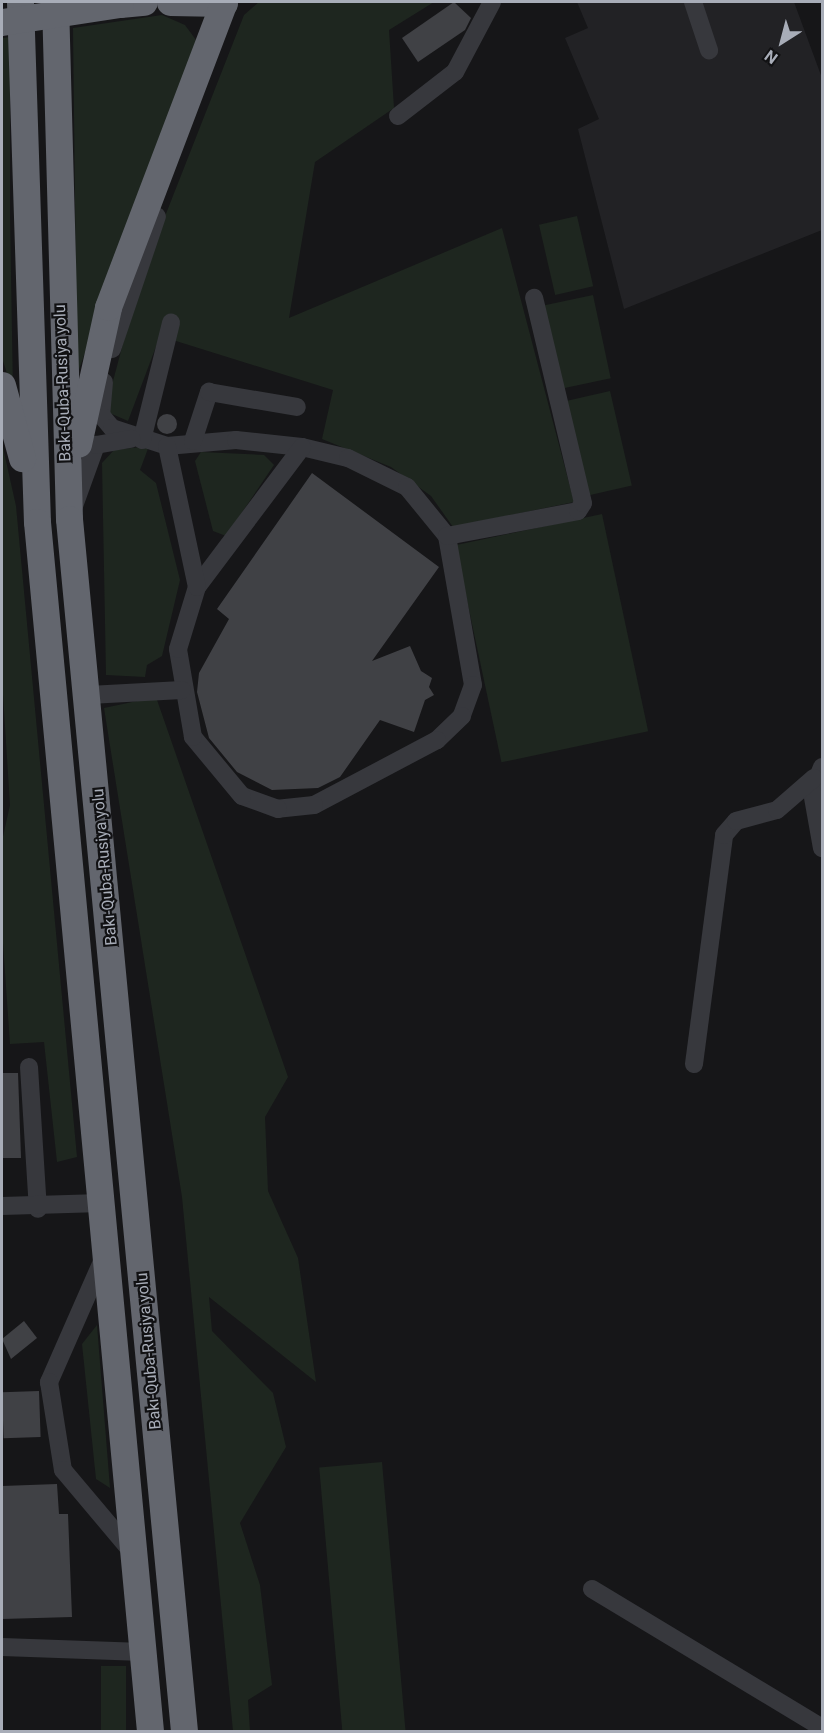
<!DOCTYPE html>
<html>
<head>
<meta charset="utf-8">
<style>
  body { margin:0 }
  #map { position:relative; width:824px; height:1733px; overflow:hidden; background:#161618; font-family:Roboto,sans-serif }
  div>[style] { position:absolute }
  .built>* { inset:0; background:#222225 }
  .green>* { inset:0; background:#1e261f; transform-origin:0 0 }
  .building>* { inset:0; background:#404145; transform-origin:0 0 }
  .round { border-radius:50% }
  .minor>* { height:18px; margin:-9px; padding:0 9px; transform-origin:9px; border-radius:9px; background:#37383d }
  .highway>* { height:27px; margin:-13.5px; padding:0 13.5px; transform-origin:13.5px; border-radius:13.5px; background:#63666e }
  .highway-bridge>* { height:27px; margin:-13.5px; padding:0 13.5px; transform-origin:13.5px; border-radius:13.5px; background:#63666e }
  span { translate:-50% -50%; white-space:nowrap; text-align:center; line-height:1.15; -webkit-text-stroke:4.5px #111113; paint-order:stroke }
  .street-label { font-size:16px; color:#a8adb8 }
  .frame { position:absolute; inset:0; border:3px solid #a8adb8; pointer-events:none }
  .north { position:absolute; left:752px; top:12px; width:60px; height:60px; -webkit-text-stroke:4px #111113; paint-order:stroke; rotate:216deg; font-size:16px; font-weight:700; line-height:24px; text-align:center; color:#a8adb8 }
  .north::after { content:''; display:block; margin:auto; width:21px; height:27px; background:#a8adb8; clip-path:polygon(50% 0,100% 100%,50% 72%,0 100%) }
</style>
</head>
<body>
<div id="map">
  <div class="built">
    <i style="clip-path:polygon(577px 2px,794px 2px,822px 78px,822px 230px,624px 309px,578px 129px,599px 119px,565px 38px,588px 28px)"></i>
  </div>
  <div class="green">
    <i style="clip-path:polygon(259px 2px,434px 2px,389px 30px,394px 108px,315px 162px,289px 318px,502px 228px,574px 502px,453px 527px,431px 496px,391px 467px,322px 439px,333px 390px,160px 336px,128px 421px,105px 411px,140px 280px,244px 15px)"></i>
    <i style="clip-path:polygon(162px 15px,185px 25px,196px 40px,77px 375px,73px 28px)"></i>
    <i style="clip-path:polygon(10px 37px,10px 214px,13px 392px,2px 358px,2px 38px)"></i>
    <i style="left:577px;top:216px;width:72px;height:39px;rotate:77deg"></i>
    <i style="left:593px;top:295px;width:85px;height:53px;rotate:78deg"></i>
    <i style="left:610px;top:391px;width:97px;height:46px;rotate:77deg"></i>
    <i style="clip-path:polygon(2px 443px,16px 506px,77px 1157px,57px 1162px,44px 1042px,10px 1044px,2px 929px,2px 841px,10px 805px,2px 679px)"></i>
    <i style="clip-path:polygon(149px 446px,140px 470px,156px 483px,180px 580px,162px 656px,147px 665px,145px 677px,106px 675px,102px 463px,114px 450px)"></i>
    <i style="clip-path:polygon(201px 452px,264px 455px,274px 465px,226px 536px,213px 531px,195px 461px)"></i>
    <i style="left:602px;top:514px;width:222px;height:150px;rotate:78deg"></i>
    <i style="clip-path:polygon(156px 697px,288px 1077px,265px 1117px,268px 1191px,298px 1258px,316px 1382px,209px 1297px,212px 1331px,273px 1393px,286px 1447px,240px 1523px,260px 1585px,272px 1685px,248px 1700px,250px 1731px,233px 1731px,182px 1197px,104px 708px)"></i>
    <i style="clip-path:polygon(97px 1325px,110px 1488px,96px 1479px,82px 1344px)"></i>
    <i style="left:382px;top:1462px;width:270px;height:63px;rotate:85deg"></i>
    <i style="left:101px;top:1666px;width:25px;height:65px"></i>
  </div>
  <div class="building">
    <i style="clip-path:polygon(454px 2px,471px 18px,465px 30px,418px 62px,402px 38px)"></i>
    <i class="round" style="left:157px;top:414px;width:20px;height:20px"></i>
    <i style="clip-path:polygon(312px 473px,439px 567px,372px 661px,410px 646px,421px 671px,432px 678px,429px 687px,434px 695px,425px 700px,414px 732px,380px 720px,340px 777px,318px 788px,272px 790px,237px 772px,209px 738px,197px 692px,199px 673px,229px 619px,217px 609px)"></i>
    <i style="clip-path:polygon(2px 1073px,18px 1073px,21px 1158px,2px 1158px)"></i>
    <i style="clip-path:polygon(24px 1321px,37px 1338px,11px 1359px,2px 1339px)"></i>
    <i style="left:39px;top:1391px;width:46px;height:37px;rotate:88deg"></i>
    <i style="clip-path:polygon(57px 1484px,59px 1514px,68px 1514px,72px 1617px,2px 1619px,2px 1486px)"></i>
  </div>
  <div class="minor">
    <i style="left:693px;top:2px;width:51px;rotate:71.6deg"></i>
    <i style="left:398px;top:116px;width:72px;rotate:-37.7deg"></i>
    <i style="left:455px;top:72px;width:79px;rotate:-62.1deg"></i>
    <i style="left:112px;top:349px;width:140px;rotate:-71.3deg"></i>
    <i style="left:104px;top:382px;width:33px;rotate:95deg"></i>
    <i style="left:101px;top:415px;width:17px;rotate:50deg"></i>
    <i style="left:112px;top:428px;width:58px;rotate:18.1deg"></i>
    <i style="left:167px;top:446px;width:69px;rotate:-5deg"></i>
    <i style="left:236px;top:440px;width:66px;rotate:6.1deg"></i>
    <i style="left:302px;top:447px;width:47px;rotate:13.4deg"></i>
    <i style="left:348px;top:458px;width:66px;rotate:26.2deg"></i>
    <i style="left:407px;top:487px;width:63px;rotate:50.8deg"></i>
    <i style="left:447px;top:536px;width:151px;rotate:80.1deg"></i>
    <i style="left:473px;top:685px;width:33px;rotate:110deg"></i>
    <i style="left:462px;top:716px;width:35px;rotate:136deg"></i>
    <i style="left:437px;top:740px;width:139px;rotate:152.1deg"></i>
    <i style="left:314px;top:805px;width:36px;rotate:174deg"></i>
    <i style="left:278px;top:809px;width:38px;rotate:-160deg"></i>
    <i style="left:242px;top:796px;width:77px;rotate:-129.7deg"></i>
    <i style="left:193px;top:737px;width:89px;rotate:-99.7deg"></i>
    <i style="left:178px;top:649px;width:65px;rotate:-73deg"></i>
    <i style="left:197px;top:587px;width:175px;rotate:-53.1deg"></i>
    <i style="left:142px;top:440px;width:121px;rotate:-76.1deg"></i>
    <i style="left:193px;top:441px;width:52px;rotate:-71.9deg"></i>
    <i style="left:209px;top:392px;width:89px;rotate:9.7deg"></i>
    <i style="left:167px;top:446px;width:144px;rotate:78deg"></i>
    <i style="left:74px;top:506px;width:65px;rotate:-70.2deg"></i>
    <i style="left:96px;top:445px;width:36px;rotate:-10deg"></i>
    <i style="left:447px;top:536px;width:133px;rotate:-10.8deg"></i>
    <i style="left:578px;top:511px;width:9px;rotate:-58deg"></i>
    <i style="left:583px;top:503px;width:211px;rotate:-103.4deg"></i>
    <i style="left:89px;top:695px;width:93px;rotate:-3.1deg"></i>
    <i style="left:822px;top:767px;width:27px;rotate:112deg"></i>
    <i style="left:812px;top:792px;width:57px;rotate:79.9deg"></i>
    <i style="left:694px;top:1064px;width:231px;rotate:-82.5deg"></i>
    <i style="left:724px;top:835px;width:18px;rotate:-49deg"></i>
    <i style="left:736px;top:821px;width:42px;rotate:-15deg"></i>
    <i style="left:777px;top:810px;width:49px;rotate:-40.9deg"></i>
    <i style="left:29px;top:1067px;width:142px;rotate:86.4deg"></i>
    <i style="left:2px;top:1206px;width:99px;rotate:-1.7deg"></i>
    <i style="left:104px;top:1257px;width:137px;rotate:113.7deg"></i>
    <i style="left:49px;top:1382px;width:89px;rotate:81deg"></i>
    <i style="left:63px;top:1470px;width:109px;rotate:49.9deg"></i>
    <i style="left:592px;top:1589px;width:269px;rotate:31.1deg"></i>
    <i style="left:2px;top:1647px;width:141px;rotate:2deg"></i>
  </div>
  <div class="highway">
    <i style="left:20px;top:2px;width:520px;rotate:88.13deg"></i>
    <i style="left:37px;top:522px;width:1215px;rotate:84.66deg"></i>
    <i style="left:55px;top:2px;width:517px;rotate:88.45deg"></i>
    <i style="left:69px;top:519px;width:1218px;rotate:84.58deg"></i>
    <i style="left:170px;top:2px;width:54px;rotate:1.1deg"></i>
    <i style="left:120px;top:4px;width:24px;rotate:-5deg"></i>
    <i style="left:2px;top:385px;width:76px;rotate:74.7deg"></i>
    <i style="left:78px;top:444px;width:140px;rotate:-77.6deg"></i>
    <i style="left:108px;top:307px;width:326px;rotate:-69.2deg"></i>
  </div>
  <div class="highway-bridge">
    <i style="left:2px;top:22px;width:119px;rotate:-8.7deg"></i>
  </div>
  <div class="street-label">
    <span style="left:63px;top:383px;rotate:-92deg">Bakı-Quba-Rusiya yolu</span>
    <span style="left:105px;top:867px;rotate:-95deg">Bakı-Quba-Rusiya yolu</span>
    <span style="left:149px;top:1351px;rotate:-95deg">Bakı-Quba-Rusiya yolu</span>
  </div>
  <div class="frame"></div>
  <div class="north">N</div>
</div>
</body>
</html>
